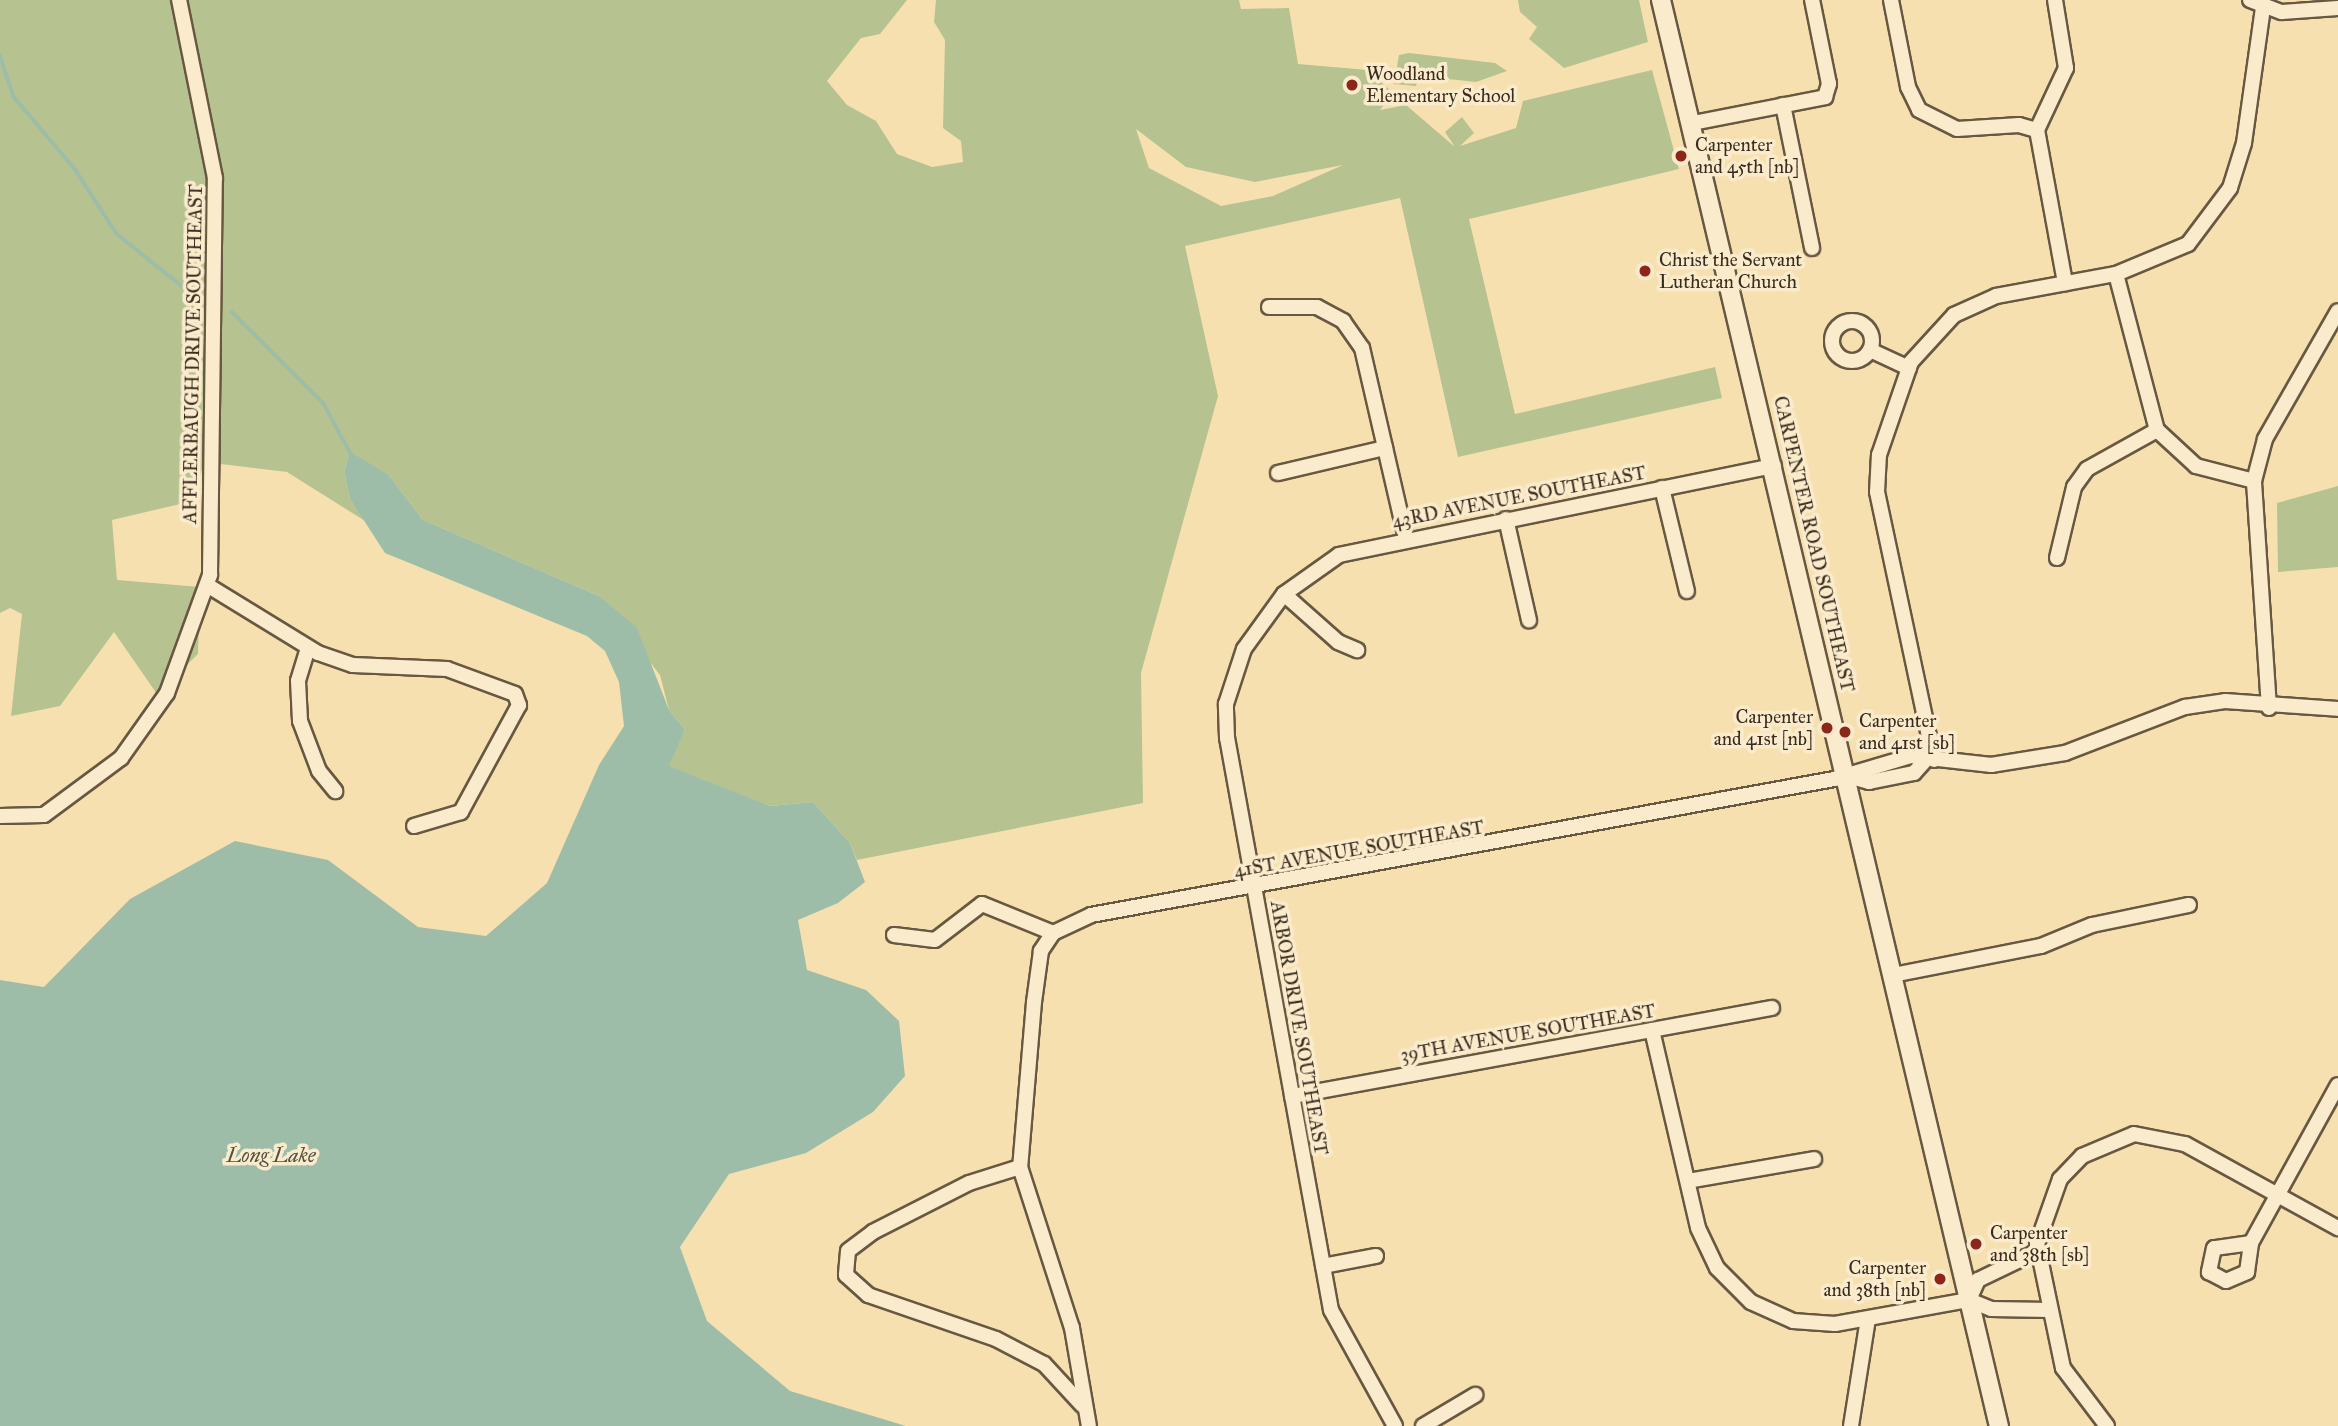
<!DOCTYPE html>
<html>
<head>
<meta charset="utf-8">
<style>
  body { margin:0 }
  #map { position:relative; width:2338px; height:1426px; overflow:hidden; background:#f7e0b0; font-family:"IM FELL Great Primer",serif }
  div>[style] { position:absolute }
  .green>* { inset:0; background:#b6c390 }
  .water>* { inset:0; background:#9ebda8 }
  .stream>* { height:3.5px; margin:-1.75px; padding:0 1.75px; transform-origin:1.75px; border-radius:1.75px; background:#9ebda8 }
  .roads { filter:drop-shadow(2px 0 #685842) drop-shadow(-2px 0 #685842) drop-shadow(0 2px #685842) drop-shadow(0 -2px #685842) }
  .minor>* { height:14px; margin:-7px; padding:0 7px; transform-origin:7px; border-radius:7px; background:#faebcc }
  .minor>.ring { margin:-7px; padding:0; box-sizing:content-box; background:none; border:14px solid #faebcc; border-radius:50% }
  .tertiary>* { height:18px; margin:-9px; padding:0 9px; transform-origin:9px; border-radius:9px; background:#faebcc }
  .dots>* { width:19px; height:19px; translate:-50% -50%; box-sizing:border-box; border:4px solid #faebcc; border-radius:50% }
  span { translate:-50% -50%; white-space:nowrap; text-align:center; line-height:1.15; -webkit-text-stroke:7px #faebcc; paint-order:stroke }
  .poi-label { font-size:19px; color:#392b1d }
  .left { translate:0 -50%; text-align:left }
  .right { translate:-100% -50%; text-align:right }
  .street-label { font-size:19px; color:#392b1d }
  .water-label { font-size:21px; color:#525040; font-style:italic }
</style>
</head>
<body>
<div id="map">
  <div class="green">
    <i style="clip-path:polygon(evenodd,0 0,907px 0,880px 34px,861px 38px,827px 81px,847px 105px,876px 121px,897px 154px,932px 167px,963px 162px,961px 141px,943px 128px,945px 40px,934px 22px,936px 0,1239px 0,1241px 9px,1289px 8px,1298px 64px,1368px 70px,1393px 93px,1380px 110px,1406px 105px,1455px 147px,1445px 132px,1462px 117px,1474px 133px,1460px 146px,1516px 128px,1523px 101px,1652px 70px,1679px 169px,1469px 219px,1515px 414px,1715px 367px,1722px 398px,1458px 457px,1400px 198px,1185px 246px,1218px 396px,1141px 673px,1143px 803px,857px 860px,850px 843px,813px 802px,770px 806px,668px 766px,685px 730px,669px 710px,660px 675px,599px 596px,423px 520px,388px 474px,350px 453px,344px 472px,350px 499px,365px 521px,287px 472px,204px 462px,193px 501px,112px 520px,117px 580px,200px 587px,198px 654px,157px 694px,114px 632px,60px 706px,11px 716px,22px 614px,10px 608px,0 613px,0 0,1136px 129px,1186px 167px,1255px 182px,1343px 165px,1273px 196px,1221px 206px,1149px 168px,1136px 129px)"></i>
    <i style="clip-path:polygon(1518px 0,1639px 0,1648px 42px,1564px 68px,1529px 39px,1537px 27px,1520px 12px)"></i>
    <i style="clip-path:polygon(1409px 53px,1495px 63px,1507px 71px,1476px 82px,1419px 76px,1416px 86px,1394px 84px,1399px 55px)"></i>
    <i style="clip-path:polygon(2338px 486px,2338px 567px,2278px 572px,2277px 503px)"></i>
  </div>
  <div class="water">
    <i style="clip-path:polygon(350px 452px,388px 474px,423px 520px,599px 596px,637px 628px,669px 710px,685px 730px,669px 766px,770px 806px,813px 802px,850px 843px,865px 882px,838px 903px,798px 920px,807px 970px,866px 990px,899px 1021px,905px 1076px,873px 1112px,806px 1153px,729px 1174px,680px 1247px,707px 1321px,790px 1391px,906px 1426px,0 1426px,0 980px,44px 987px,130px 899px,235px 841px,328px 860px,418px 927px,486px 936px,547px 883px,599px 765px,624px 726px,619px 682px,605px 651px,587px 636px,385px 553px,350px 499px,344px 472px)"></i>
  </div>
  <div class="stream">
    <i style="left:0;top:55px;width:44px;rotate:71.6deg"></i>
    <i style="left:14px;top:97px;width:94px;rotate:49.7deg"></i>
    <i style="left:75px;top:169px;width:77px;rotate:57.1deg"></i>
    <i style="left:117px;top:234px;width:109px;rotate:38.7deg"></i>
    <i style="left:232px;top:312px;width:130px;rotate:45deg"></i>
    <i style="left:324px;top:404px;width:57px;rotate:61.6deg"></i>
  </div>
  <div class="roads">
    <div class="minor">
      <i style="left:1891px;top:0;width:89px;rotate:78.9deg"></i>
      <i style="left:1908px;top:87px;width:25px;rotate:64deg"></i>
      <i style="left:1919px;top:110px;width:42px;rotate:26.6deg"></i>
      <i style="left:1957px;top:129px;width:62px;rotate:-3.7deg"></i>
      <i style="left:2019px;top:125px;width:19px;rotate:16deg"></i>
      <i style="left:2055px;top:0;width:69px;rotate:80.8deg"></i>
      <i style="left:2066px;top:68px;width:68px;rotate:115.1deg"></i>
      <i style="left:2037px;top:130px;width:156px;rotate:79.6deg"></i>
      <i style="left:2250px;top:0;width:34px;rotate:21deg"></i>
      <i style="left:2282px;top:12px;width:56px;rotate:-4.1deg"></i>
      <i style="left:1783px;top:105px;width:146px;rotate:78.5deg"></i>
      <i style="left:1693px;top:123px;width:135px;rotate:-11.1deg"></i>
      <i style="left:1825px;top:97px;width:14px;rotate:-73deg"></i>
      <i style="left:1829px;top:84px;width:86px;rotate:-101.4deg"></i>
      <i style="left:2116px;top:274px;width:161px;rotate:75.3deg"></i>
      <i style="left:2157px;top:430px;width:53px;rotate:42.7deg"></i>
      <i style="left:2196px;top:466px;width:60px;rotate:14.5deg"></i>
      <i style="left:1269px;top:307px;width:48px"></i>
      <i style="left:1317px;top:307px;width:30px;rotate:28deg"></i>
      <i style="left:1343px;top:321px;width:33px;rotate:55deg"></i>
      <i style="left:1362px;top:348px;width:196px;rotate:77deg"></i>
      <i class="ring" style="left:1832px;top:321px;width:26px;height:26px"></i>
      <i style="left:1870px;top:350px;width:43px;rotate:24.8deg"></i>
      <i style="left:1278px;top:473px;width:110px;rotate:-13.2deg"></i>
      <i style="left:1662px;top:488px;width:106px;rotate:76.4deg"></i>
      <i style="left:1506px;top:519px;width:104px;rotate:77.2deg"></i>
      <i style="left:2057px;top:558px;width:73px;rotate:-76.5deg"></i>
      <i style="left:2074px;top:487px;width:22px;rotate:-54deg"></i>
      <i style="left:2087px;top:469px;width:80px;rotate:-29.1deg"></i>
      <i style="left:207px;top:585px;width:130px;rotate:31.5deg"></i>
      <i style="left:318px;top:653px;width:37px;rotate:19deg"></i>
      <i style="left:353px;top:665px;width:94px;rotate:2.4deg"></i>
      <i style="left:447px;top:669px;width:72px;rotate:20.2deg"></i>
      <i style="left:515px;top:694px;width:12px;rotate:70deg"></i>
      <i style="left:519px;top:705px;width:122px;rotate:118.5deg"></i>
      <i style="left:461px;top:812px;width:49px;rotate:163.4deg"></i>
      <i style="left:1284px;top:594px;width:72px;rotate:41.6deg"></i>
      <i style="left:1338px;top:642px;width:21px;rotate:23deg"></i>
      <i style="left:308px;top:648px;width:34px;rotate:107deg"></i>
      <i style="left:298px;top:681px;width:40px;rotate:87.1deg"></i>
      <i style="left:300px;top:721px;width:53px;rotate:69.2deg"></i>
      <i style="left:319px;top:771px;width:26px;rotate:51deg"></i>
      <i style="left:2269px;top:708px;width:227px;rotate:-93.8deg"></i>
      <i style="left:2254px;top:481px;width:43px;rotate:-75.3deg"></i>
      <i style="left:2265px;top:439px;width:147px;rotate:-60.3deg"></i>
      <i style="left:1934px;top:760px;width:274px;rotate:-102deg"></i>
      <i style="left:1877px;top:492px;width:37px;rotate:-87deg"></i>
      <i style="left:1879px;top:455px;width:98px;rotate:-71deg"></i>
      <i style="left:1911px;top:362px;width:64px;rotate:-47.5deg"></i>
      <i style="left:1954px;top:315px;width:46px;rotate:-24.3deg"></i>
      <i style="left:1996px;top:296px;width:122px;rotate:-10.4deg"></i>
      <i style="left:2116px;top:274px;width:78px;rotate:-22.6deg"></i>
      <i style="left:2188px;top:244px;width:70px;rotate:-53.1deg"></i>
      <i style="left:2230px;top:188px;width:47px;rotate:-72.7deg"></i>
      <i style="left:2244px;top:143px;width:136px;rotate:-82deg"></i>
      <i style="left:1848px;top:776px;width:22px;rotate:16deg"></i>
      <i style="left:1869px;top:782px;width:46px;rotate:-11.3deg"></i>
      <i style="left:1914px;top:773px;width:15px;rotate:-48deg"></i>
      <i style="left:0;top:816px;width:44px;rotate:-1.3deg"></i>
      <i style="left:44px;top:815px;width:96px;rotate:-36.5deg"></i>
      <i style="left:121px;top:758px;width:80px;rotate:-54.7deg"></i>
      <i style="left:167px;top:693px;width:126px;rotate:-70deg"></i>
      <i style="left:210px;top:575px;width:397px;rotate:-89.3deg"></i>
      <i style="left:215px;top:178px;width:182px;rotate:-101.4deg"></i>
      <i style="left:1053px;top:933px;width:22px;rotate:124deg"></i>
      <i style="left:1041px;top:951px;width:51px;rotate:97.8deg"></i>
      <i style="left:1034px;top:1002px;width:166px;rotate:94.8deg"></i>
      <i style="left:1020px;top:1167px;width:169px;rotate:72.1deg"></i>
      <i style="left:1072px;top:1328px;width:99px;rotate:80.2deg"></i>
      <i style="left:894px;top:935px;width:41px;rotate:7deg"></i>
      <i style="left:935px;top:940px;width:59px;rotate:-37.5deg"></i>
      <i style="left:982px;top:904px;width:77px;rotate:22.2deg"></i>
      <i style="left:1053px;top:933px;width:42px;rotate:-25.3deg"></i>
      <i style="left:1091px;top:915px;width:755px;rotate:-10.37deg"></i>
      <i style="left:1834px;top:779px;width:80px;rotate:-16.6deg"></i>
      <i style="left:1911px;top:756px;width:81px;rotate:6.4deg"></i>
      <i style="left:1991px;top:765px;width:75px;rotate:-9.2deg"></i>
      <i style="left:2065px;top:753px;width:129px;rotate:-21deg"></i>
      <i style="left:2185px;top:707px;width:40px;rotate:-8.5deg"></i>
      <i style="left:2225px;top:701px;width:113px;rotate:4deg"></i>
      <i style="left:1893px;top:975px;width:151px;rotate:-11.1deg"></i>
      <i style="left:2041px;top:946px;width:55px;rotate:-22.4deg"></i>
      <i style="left:2092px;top:925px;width:99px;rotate:-11.7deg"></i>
      <i style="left:1652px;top:1030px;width:203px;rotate:76.9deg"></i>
      <i style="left:1698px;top:1228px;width:44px;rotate:64.6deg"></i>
      <i style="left:1717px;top:1268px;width:48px;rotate:45deg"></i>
      <i style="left:1751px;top:1302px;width:46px;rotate:24.3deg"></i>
      <i style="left:1793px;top:1321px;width:42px;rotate:4.1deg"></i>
      <i style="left:1835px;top:1324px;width:136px;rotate:-10.2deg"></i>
      <i style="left:1969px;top:1300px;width:24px;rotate:22deg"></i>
      <i style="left:1991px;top:1309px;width:59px;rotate:1deg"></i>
      <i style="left:1292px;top:1096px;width:488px;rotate:-10.4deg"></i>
      <i style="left:1020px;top:1167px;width:53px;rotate:162.6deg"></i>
      <i style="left:969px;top:1183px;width:108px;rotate:153deg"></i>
      <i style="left:873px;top:1232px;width:31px;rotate:143deg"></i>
      <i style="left:848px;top:1251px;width:24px;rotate:95deg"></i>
      <i style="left:846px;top:1275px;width:30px;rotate:42deg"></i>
      <i style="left:868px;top:1295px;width:135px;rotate:19deg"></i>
      <i style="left:996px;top:1339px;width:54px;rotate:27.5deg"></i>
      <i style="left:1044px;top:1364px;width:56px;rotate:47.2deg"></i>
      <i style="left:1688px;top:1181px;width:128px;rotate:-9.9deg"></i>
      <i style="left:2251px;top:1243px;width:37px;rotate:172deg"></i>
      <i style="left:2214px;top:1248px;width:25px;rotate:102deg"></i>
      <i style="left:2209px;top:1272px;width:19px;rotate:28deg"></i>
      <i style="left:2226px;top:1281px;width:23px;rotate:-23deg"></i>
      <i style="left:2247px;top:1272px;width:29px;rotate:-82deg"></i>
      <i style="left:2251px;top:1243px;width:180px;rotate:-61.2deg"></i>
      <i style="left:1323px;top:1266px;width:54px;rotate:-10.7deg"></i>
      <i style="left:1969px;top:1300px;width:22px;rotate:-66deg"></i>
      <i style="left:1978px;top:1280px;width:67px;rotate:-25.8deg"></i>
      <i style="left:1395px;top:1426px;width:132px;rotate:-118.9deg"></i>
      <i style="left:1331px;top:1310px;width:581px;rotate:-100.3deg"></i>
      <i style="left:1227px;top:738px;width:34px;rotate:-92deg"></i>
      <i style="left:1226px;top:704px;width:58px;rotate:-71.9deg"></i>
      <i style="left:1244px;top:649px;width:68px;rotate:-54deg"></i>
      <i style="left:1284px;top:594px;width:67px;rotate:-35.3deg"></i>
      <i style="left:1339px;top:555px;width:444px;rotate:-11.6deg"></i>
      <i style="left:1423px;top:1426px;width:61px;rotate:-30.8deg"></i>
      <i style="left:1851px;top:1426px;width:108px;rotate:-81deg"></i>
      <i style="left:2107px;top:1426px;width:73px;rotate:-127.2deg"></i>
      <i style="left:2063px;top:1368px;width:127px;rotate:-101.8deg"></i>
      <i style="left:2037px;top:1244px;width:69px;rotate:-70.5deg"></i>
      <i style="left:2060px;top:1179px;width:32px;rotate:-46deg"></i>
      <i style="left:2082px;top:1156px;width:56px;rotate:-22.9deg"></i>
      <i style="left:2134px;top:1134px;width:52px;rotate:11.1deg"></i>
      <i style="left:2185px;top:1144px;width:175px;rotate:28.8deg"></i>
    </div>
    <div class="tertiary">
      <i style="left:1661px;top:0;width:1466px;rotate:76.67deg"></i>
    </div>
  </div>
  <div class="dots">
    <i style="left:1352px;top:85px;background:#8f2418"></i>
    <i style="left:1681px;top:156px;background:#8f2418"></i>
    <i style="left:1645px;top:271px;background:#8f2418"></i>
    <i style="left:1827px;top:728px;background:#8f2418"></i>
    <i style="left:1845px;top:732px;background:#8f2418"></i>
    <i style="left:1976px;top:1244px;background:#8f2418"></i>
    <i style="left:1940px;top:1279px;background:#8f2418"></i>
  </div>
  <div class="poi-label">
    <span class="left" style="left:1366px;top:85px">Woodland<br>Elementary School</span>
    <span class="left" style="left:1695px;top:156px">Carpenter<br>and 45th [nb]</span>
    <span class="left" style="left:1659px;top:271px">Christ the Servant<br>Lutheran Church</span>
    <span class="right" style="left:1813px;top:728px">Carpenter<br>and 41st [nb]</span>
    <span class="left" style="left:1859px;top:732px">Carpenter<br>and 41st [sb]</span>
    <span class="left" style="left:1990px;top:1244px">Carpenter<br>and 38th [sb]</span>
    <span class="right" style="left:1926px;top:1279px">Carpenter<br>and 38th [nb]</span>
  </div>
  <div class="street-label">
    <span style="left:193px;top:354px;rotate:-89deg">AFFLERBAUGH DRIVE SOUTHEAST</span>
    <span style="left:1519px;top:497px;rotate:-11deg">43RD AVENUE SOUTHEAST</span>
    <span style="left:1814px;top:544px;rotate:77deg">CARPENTER ROAD SOUTHEAST</span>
    <span style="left:1359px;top:849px;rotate:-10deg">41ST AVENUE SOUTHEAST</span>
    <span style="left:1299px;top:1028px;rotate:80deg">ARBOR DRIVE SOUTHEAST</span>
    <span style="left:1528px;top:1033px;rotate:-10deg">39TH AVENUE SOUTHEAST</span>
  </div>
  <div class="water-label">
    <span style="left:271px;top:1155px">Long Lake</span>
  </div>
</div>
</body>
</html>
